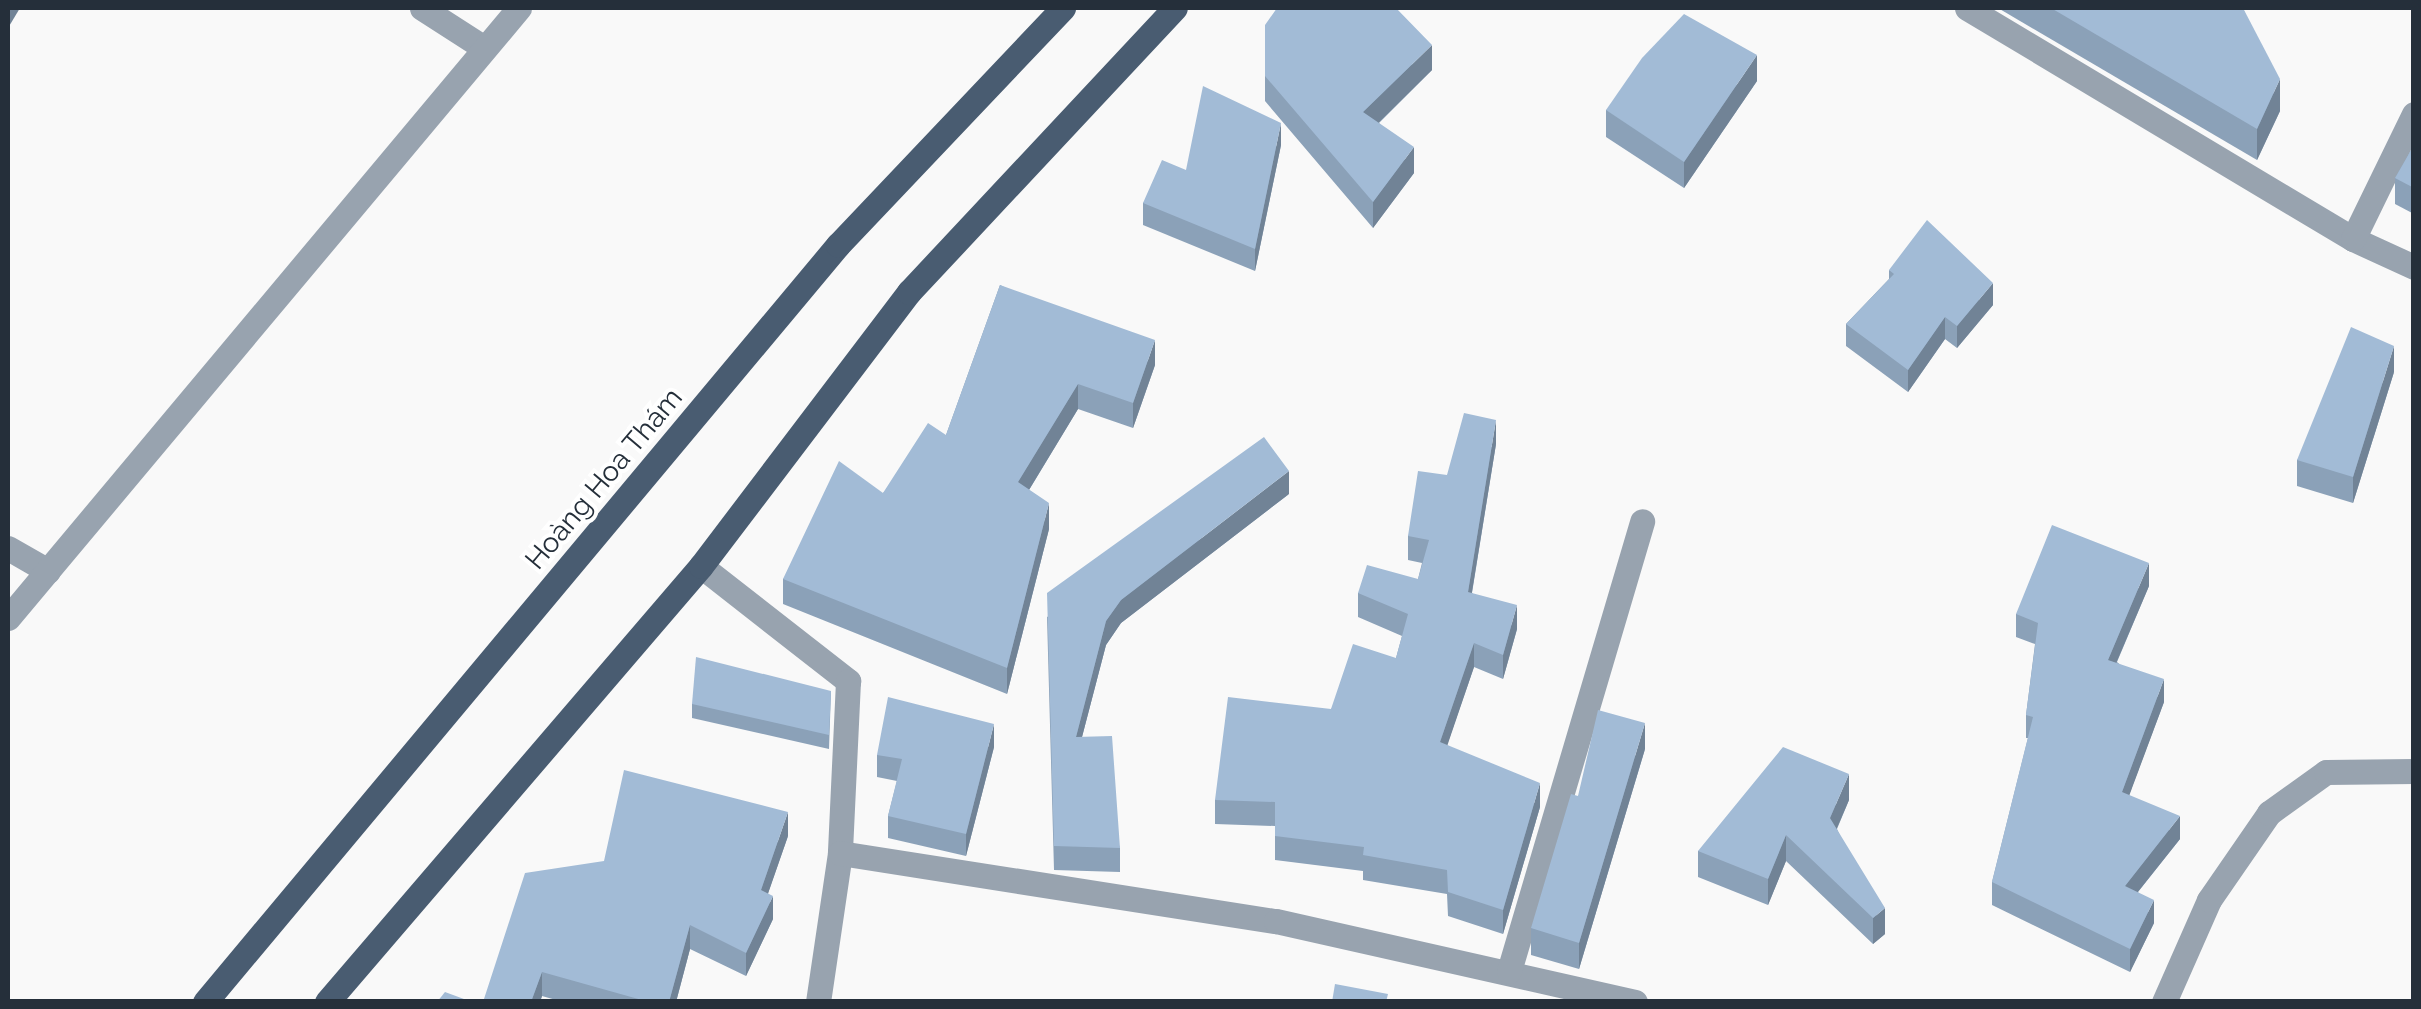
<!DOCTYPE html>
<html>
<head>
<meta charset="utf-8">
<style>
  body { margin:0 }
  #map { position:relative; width:2421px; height:1009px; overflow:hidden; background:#f9f9f9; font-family:Raleway,sans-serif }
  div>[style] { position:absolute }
  .minor>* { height:25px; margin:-12.5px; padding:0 12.5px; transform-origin:12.5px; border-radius:12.5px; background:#98a3af }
  .major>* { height:25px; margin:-12.5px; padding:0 12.5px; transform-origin:12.5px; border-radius:12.5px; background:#495c71 }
  .wall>* { inset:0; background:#8ba1b8 }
  .shaded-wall>* { inset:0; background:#718396 }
  .building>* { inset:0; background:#a2bbd6 }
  span { translate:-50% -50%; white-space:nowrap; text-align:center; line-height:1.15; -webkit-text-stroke:8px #fff; paint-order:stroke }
  .street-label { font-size:28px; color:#252f3a }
  .frame { position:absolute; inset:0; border:10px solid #252f3a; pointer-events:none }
</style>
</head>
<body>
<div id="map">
  <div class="minor">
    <i style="left:422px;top:8px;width:74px;rotate:32.8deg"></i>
    <i style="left:1967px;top:8px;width:450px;rotate:30.9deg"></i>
    <i style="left:2353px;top:239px;width:67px;rotate:24.7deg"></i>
    <i style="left:2353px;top:239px;width:139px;rotate:-64deg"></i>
    <i style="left:8px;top:548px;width:46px;rotate:29.9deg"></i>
    <i style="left:701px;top:566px;width:187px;rotate:38deg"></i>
    <i style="left:848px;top:681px;width:172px;rotate:92.7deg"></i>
    <i style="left:840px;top:853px;width:151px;rotate:98.4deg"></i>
    <i style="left:8px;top:618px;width:796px;rotate:-50.05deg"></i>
    <i style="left:840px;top:853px;width:441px;rotate:8.9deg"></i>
    <i style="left:1276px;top:921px;width:368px;rotate:12.7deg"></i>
    <i style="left:1509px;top:971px;width:469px;rotate:-73.5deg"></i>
    <i style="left:2164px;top:1002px;width:111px;rotate:-66.2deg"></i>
    <i style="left:2209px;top:900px;width:106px;rotate:-55.4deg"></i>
    <i style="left:2269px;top:813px;width:70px;rotate:-35.7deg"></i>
    <i style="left:2326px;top:772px;width:88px;rotate:-0.7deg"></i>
  </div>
  <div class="major">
    <i style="left:205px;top:1002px;width:987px;rotate:-50.1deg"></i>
    <i style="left:838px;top:245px;width:327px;rotate:-46.5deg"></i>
    <i style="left:327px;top:1002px;width:574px;rotate:-49.38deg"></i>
    <i style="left:701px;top:566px;width:344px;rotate:-52.8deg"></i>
    <i style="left:909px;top:292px;width:389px;rotate:-46.9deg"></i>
  </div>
  <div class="wall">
    <i style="clip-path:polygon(1998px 8px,2243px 8px,2280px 111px,2257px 160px)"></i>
    <i style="clip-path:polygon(1265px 25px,1432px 70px,1379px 123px,1414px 173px,1373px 228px,1265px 101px)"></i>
    <i style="clip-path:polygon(1757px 81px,1684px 188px,1606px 137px,1606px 110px)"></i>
    <i style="clip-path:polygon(1281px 145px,1255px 271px,1143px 225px,1143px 203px,1186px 170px)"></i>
    <i style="clip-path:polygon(2414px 145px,2414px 214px,2395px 204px,2395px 178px)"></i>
    <i style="clip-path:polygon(1889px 270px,1993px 305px,1957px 348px,1945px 339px,1908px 392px,1846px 346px,1846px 324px,1889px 279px)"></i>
    <i style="clip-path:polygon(1000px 285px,1155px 365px,1133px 428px,1078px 409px,1029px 490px,1049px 529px,1007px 694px,783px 604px,783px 579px,883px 493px,946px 435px)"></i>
    <i style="clip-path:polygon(2394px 372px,2353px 503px,2297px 486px,2297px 460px)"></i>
    <i style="clip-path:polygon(1496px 444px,1472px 593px,1517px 629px,1503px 679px,1474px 667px,1447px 745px,1540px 807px,1503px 934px,1448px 916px,1447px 894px,1363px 880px,1363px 871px,1275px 860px,1275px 826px,1215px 824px,1215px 800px,1396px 658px,1402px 636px,1358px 617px,1358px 593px,1418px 579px,1422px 563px,1408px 560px,1408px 536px,1447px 475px)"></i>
    <i style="clip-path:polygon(1289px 494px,1121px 623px,1106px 645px,1082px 737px,1120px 848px,1120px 872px,1054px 870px,1047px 617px)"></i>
    <i style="clip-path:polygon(2149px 586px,2117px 662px,2164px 702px,2129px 795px,2180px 839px,2138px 892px,2154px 923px,2130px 972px,1992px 905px,1992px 882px,2028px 738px,2026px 738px,2026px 715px,2035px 644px,2016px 637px,2016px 614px)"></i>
    <i style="clip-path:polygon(831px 691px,829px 749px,692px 718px,692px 704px)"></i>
    <i style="clip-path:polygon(994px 747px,966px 856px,888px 838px,888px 816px,897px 781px,877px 777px,877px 755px)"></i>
    <i style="clip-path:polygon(1645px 749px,1579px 969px,1531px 955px,1531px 928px,1578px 796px)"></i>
    <i style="clip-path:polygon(1849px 800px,1837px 829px,1885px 934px,1873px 944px,1786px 861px,1768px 905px,1698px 877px,1698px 851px)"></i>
    <i style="clip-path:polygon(788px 836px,768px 893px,773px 919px,746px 976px,690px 949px,676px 1002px,563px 1002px,542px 996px,540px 1002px,483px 1002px)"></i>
  </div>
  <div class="shaded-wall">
    <i style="clip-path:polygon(8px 8px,20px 8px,8px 28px)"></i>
    <i style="clip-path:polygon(1432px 45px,1432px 70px,1363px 138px,1363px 112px)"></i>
    <i style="clip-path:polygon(1757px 55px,1757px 81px,1684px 188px,1684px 162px)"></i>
    <i style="clip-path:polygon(2280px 79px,2280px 111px,2257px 160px,2257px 129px)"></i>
    <i style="clip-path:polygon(1281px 123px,1281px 145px,1255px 271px,1255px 249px)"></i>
    <i style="clip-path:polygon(1414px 147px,1414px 173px,1373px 228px,1373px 202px)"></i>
    <i style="clip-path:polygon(1993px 283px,1993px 305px,1957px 348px,1957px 326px)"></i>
    <i style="clip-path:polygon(1945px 317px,1945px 339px,1908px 392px,1908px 370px)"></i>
    <i style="clip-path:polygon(1155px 340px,1155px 365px,1133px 428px,1133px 403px)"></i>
    <i style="clip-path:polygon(2394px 346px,2394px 372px,2353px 503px,2353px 477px)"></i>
    <i style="clip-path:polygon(1078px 384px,1078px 409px,1018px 508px,1018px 482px)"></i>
    <i style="clip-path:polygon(1496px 420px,1496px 444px,1468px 616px,1468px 592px)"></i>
    <i style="clip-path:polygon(1289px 471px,1289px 494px,1121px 623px,1106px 645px,1076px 760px,1076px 737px,1106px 621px,1121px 600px)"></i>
    <i style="clip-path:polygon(1049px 503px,1049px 529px,1007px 694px,1007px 668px)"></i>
    <i style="clip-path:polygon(2149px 563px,2149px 586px,2108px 682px,2108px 660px)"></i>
    <i style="clip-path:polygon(1517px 605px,1517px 629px,1503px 679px,1503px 655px)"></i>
    <i style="clip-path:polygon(1474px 643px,1474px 667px,1440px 767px,1440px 742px)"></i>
    <i style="clip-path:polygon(2164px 679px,2164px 702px,2122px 815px,2122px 792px)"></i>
    <i style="clip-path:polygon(1645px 723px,1645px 749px,1579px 969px,1579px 943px)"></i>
    <i style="clip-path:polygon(994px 724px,994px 747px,966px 856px,966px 834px)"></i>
    <i style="clip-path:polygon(1849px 774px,1849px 800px,1830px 844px,1830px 818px)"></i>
    <i style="clip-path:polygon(1540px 783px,1540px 807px,1503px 934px,1503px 910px)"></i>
    <i style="clip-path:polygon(788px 812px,788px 836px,761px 914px,761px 890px)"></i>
    <i style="clip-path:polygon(2180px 816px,2180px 839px,2125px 908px,2125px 886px)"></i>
    <i style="clip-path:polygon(1786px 835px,1786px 861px,1768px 905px,1768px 879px)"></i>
    <i style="clip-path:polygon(773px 896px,773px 919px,746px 976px,746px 953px)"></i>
    <i style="clip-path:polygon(2154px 900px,2154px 923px,2130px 972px,2130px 949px)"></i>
    <i style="clip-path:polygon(1885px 908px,1885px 934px,1873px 944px,1873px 918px)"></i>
    <i style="clip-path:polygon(690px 925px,690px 949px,676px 1002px,669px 1002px)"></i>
    <i style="clip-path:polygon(542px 972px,542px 996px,540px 1002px,531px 1002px)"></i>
  </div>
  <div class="building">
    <i style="clip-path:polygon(1277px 8px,1396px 8px,1432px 45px,1363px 112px,1414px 147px,1373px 202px,1265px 76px,1265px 25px)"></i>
    <i style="clip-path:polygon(2051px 8px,2243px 8px,2280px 79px,2257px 129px)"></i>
    <i style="clip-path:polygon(1684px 14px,1757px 55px,1684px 162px,1606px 110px,1642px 58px)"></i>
    <i style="clip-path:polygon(1203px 86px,1281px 123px,1255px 249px,1143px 203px,1162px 160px,1186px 170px)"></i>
    <i style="clip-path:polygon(2414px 145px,2414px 188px,2395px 178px)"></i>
    <i style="clip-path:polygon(1927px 220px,1993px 283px,1957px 326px,1945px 317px,1908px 370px,1846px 324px,1894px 274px,1889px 270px)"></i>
    <i style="clip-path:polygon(1000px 285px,1155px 340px,1133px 403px,1078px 384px,1018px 482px,1049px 503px,1007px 668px,783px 579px,839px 461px,883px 493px,928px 423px,946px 435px)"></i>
    <i style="clip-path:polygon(2351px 327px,2394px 346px,2353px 477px,2297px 460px)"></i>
    <i style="clip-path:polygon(1464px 413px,1496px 420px,1468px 592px,1517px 605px,1503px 655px,1474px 643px,1440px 742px,1540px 783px,1503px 910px,1448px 892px,1447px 870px,1363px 855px,1364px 847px,1275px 836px,1275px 802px,1215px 800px,1228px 697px,1331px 709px,1353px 644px,1396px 658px,1408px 614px,1358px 593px,1367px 565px,1418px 579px,1429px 540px,1408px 536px,1418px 471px,1447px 475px)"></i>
    <i style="clip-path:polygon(1264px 437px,1289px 471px,1121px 600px,1106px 621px,1076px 737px,1112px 736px,1120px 848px,1054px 846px,1047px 593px)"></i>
    <i style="clip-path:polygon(2052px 525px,2149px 563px,2108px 660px,2164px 679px,2122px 792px,2180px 816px,2125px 886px,2154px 900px,2130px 949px,1992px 882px,2033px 717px,2026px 715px,2038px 623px,2016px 614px)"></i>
    <i style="clip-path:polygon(696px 657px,831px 691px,829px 735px,692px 704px)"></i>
    <i style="clip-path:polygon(888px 697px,994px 724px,966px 834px,888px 816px,902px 759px,877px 755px)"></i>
    <i style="clip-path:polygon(1598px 710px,1645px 723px,1579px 943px,1531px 928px,1571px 794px,1578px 796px)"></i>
    <i style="clip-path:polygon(1783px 747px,1849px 774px,1830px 818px,1885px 908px,1873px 918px,1786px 835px,1768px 879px,1698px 851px)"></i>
    <i style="clip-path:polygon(624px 770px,788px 812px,761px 890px,773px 896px,746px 953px,690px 925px,669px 1002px,649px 1002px,542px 972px,531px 1002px,483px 1002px,525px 873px,604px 861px)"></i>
    <i style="clip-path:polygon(1335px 984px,1388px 994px,1386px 1002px,1332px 1002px)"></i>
    <i style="clip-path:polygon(445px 992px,472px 1002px,437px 1002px)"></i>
  </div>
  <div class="street-label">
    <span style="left:604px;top:479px;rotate:-50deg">Hoàng Hoa Thám</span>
  </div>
  <div class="frame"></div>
</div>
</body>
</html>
